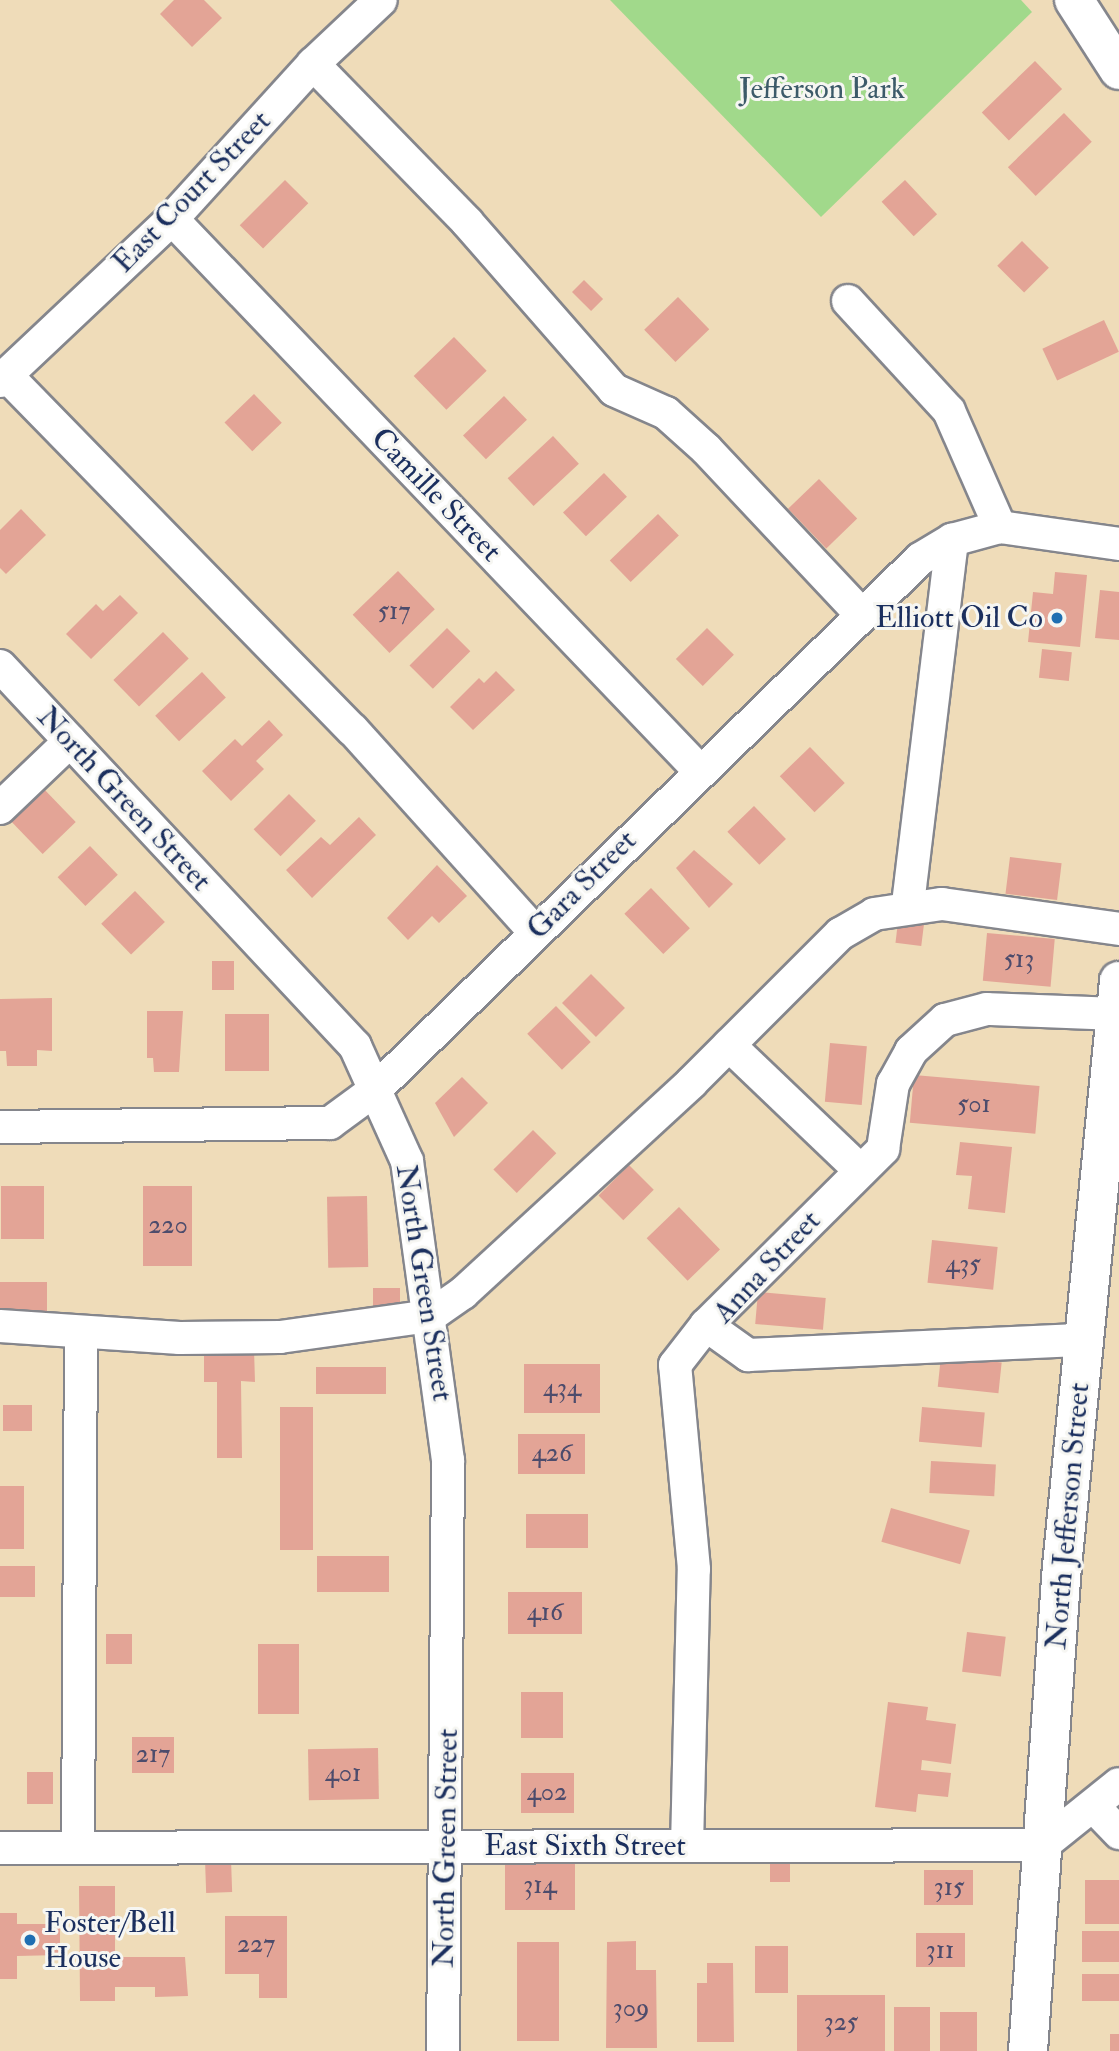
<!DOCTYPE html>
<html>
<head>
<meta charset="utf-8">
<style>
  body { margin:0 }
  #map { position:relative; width:1119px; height:2051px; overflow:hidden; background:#efdcb9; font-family:"IM FELL Double Pica",serif }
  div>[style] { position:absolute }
  .green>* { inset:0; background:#a1d98b }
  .building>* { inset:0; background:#e3a496; transform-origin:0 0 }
  .roads { filter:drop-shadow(2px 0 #85868c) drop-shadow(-2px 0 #85868c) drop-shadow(0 2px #85868c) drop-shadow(0 -2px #85868c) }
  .minor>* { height:32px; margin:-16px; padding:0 16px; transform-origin:16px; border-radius:16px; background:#fff }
  .major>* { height:38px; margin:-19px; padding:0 19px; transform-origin:19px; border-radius:19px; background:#fff }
  .dots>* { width:19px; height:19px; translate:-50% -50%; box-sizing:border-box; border:4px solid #f6f6f2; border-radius:50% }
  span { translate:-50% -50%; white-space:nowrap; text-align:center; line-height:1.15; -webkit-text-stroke:6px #f6f6f2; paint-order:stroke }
  .number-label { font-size:26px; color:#4d4c6c }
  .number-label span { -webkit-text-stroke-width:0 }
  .park-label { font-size:30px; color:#3c5a69 }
  .street-label { font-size:30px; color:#1b2f5e }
  .poi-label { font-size:30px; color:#1b2f5e }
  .right { translate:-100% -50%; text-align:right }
  .left { translate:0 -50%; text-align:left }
</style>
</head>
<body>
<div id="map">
  <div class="green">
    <i style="clip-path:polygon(610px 0,1021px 0,1032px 12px,821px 217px)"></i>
  </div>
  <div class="building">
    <i style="clip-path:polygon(174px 0,204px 0,222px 18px,192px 47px,160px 14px)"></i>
    <i style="left:1035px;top:61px;width:39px;height:74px;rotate:46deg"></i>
    <i style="left:1064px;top:113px;width:40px;height:78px;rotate:46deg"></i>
    <i style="left:285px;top:180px;width:33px;height:64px;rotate:45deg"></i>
    <i style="left:905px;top:180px;width:47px;height:32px;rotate:47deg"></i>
    <i style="left:1022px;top:241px;width:38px;height:35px;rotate:45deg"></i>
    <i style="left:584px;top:280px;width:27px;height:17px;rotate:45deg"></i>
    <i style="left:678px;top:297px;width:45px;height:47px;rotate:46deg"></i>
    <i style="left:1104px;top:320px;width:35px;height:68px;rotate:65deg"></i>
    <i style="left:454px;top:337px;width:47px;height:56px;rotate:46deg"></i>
    <i style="left:254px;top:394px;width:40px;height:41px;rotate:46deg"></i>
    <i style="left:504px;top:396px;width:33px;height:57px;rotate:46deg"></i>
    <i style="left:553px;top:436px;width:38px;height:62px;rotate:47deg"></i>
    <i style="left:604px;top:473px;width:33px;height:57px;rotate:46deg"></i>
    <i style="left:819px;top:479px;width:55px;height:43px;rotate:46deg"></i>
    <i style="clip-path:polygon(21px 509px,46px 535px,6px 574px,0 568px,0 530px)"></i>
    <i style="left:658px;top:514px;width:30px;height:67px;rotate:46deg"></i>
    <i style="left:398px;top:571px;width:53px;height:63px;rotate:46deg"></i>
    <i style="clip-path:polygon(1055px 572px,1087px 575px,1080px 647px,1028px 642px,1033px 592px,1053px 594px)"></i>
    <i style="clip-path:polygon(1100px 590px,1119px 592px,1119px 640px,1095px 638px)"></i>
    <i style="clip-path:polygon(120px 595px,138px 613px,91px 659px,66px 634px,96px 604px,103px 611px)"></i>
    <i style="left:447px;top:628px;width:33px;height:53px;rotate:45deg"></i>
    <i style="left:707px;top:628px;width:38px;height:44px;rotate:45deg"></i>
    <i style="left:163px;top:632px;width:37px;height:69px;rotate:46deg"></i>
    <i style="left:1042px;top:649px;width:30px;height:29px;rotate:6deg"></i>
    <i style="clip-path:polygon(496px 671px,515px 690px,473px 730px,450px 707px,479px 678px,484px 683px)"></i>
    <i style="left:202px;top:672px;width:35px;height:64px;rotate:47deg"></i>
    <i style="clip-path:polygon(269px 720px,283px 735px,256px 761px,264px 769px,231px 801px,202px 771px,235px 739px,242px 746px)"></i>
    <i style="left:810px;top:747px;width:50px;height:42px;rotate:46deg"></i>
    <i style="left:41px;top:786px;width:50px;height:46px;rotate:46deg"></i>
    <i style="left:289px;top:794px;width:38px;height:50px;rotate:45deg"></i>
    <i style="left:754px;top:806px;width:46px;height:37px;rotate:46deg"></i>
    <i style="clip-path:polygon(359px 817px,376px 835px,312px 898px,286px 870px,321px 837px,330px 845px)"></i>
    <i style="left:90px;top:846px;width:40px;height:45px;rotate:46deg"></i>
    <i style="clip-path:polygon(694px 850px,733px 884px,709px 908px,676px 868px)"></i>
    <i style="left:1010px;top:857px;width:52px;height:37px;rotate:7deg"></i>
    <i style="clip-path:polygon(437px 865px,467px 896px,439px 923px,432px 916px,408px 940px,387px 918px)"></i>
    <i style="left:651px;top:888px;width:56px;height:37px;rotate:46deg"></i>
    <i style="left:135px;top:891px;width:43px;height:47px;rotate:46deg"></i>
    <i style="left:899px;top:914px;width:26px;height:29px;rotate:7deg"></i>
    <i style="left:987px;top:933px;width:68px;height:48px;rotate:5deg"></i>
    <i style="left:234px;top:961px;width:29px;height:22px;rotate:90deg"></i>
    <i style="left:591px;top:974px;width:48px;height:41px;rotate:45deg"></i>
    <i style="clip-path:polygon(52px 998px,52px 1051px,37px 1050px,37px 1066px,7px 1066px,6px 1051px,0 1051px,0 999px)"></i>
    <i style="left:556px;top:1006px;width:50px;height:40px;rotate:46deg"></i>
    <i style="clip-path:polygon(147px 1011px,183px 1011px,179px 1072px,154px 1072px,153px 1058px,147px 1058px)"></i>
    <i style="left:225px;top:1014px;width:44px;height:57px"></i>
    <i style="left:830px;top:1043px;width:37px;height:59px;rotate:5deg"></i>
    <i style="left:914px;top:1075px;width:126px;height:48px;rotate:5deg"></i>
    <i style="clip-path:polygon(462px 1077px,488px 1103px,454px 1137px,435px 1103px)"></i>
    <i style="left:533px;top:1130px;width:33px;height:56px;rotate:45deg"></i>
    <i style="clip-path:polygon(960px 1142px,1012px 1147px,1005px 1213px,968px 1209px,972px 1176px,956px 1175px)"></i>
    <i style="left:629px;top:1165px;width:35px;height:43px;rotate:45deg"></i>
    <i style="left:44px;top:1186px;width:53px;height:43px;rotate:90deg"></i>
    <i style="left:143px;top:1186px;width:49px;height:80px"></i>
    <i style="left:367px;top:1196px;width:71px;height:40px;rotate:89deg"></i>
    <i style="left:679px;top:1207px;width:59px;height:45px;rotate:46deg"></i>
    <i style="left:932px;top:1240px;width:66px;height:43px;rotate:6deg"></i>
    <i style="left:47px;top:1282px;width:33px;height:47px;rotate:90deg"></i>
    <i style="left:373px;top:1288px;width:27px;height:28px"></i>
    <i style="left:758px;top:1292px;width:68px;height:32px;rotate:5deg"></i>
    <i style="clip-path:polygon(204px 1349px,254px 1349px,255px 1382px,241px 1381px,242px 1458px,217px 1458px,217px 1382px,204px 1382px)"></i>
    <i style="left:941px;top:1356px;width:61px;height:31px;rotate:6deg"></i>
    <i style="left:600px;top:1364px;width:49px;height:76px;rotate:90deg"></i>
    <i style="left:316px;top:1367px;width:70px;height:27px"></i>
    <i style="left:3px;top:1405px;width:29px;height:26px"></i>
    <i style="left:280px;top:1407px;width:33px;height:143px"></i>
    <i style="left:922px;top:1407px;width:63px;height:35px;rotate:5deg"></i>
    <i style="left:518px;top:1434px;width:67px;height:40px"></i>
    <i style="left:931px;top:1461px;width:65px;height:32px;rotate:3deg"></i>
    <i style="left:0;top:1486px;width:24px;height:63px"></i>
    <i style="left:891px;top:1508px;width:82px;height:35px;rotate:16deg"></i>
    <i style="left:526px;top:1514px;width:62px;height:34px"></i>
    <i style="left:389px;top:1556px;width:36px;height:72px;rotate:90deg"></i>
    <i style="left:35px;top:1566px;width:31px;height:35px;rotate:90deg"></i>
    <i style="left:508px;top:1592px;width:74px;height:42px"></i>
    <i style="left:967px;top:1632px;width:39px;height:40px;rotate:7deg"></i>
    <i style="left:106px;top:1634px;width:26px;height:30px"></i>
    <i style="left:258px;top:1644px;width:41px;height:70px"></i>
    <i style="left:521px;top:1692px;width:42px;height:46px"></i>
    <i style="clip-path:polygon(888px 1702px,928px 1707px,926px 1720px,956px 1724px,951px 1764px,922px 1760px,921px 1770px,951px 1773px,948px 1797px,918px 1794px,916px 1812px,875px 1807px)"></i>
    <i style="left:132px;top:1737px;width:42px;height:36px"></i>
    <i style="left:378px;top:1748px;width:51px;height:70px;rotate:89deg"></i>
    <i style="left:27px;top:1772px;width:26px;height:32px"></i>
    <i style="left:521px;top:1773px;width:53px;height:40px"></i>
    <i style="left:770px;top:1855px;width:20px;height:27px"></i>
    <i style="left:231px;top:1859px;width:33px;height:26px;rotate:88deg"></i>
    <i style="left:575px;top:1862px;width:48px;height:70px;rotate:90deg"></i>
    <i style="left:924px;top:1870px;width:49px;height:35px"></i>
    <i style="left:1119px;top:1880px;width:44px;height:34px;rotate:90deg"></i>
    <i style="clip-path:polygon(79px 1886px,115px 1886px,115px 1957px,185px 1957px,188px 1996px,155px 1997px,155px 1987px,115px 1987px,115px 2001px,80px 2001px)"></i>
    <i style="clip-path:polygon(0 1913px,17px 1913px,17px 1924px,60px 1924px,60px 1955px,17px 1956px,17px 1979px,0 1979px)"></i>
    <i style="clip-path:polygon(225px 1916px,287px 1916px,287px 1998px,259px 1998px,259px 1974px,225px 1974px)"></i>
    <i style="left:1082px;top:1931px;width:37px;height:31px"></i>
    <i style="left:965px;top:1933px;width:34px;height:49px;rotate:90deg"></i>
    <i style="clip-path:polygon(636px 1941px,636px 1970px,656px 1970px,657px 2048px,606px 2048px,607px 1942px)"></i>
    <i style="left:517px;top:1942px;width:42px;height:99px"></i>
    <i style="left:755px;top:1946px;width:33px;height:47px"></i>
    <i style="clip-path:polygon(707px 1963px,733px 1963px,734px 2042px,697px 2042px,697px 1983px,707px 1983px)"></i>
    <i style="left:1082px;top:1974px;width:37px;height:27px"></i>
    <i style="left:885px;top:1995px;width:56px;height:88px;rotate:90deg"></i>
    <i style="left:894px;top:2007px;width:36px;height:44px"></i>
    <i style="left:940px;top:2012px;width:37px;height:39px"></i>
    <i style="left:1110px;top:2034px;width:9px;height:17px"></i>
  </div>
  <div class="roads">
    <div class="minor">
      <i style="left:313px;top:64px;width:221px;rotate:45.7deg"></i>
      <i style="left:467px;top:222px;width:223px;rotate:48.8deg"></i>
      <i style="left:614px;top:390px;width:57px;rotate:23.9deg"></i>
      <i style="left:666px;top:413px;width:54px;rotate:42deg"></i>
      <i style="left:706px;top:449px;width:224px;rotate:46.8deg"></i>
      <i style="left:172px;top:219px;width:762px;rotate:46.28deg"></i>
      <i style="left:848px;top:301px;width:149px;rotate:47.4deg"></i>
      <i style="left:949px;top:411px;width:127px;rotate:66.3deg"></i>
      <i style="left:6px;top:375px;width:496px;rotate:45.7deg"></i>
      <i style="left:353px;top:730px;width:272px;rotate:48deg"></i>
      <i style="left:0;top:381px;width:236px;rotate:-43.3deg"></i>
      <i style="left:172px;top:219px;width:210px;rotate:-47.7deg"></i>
      <i style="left:313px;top:64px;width:93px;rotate:-43.3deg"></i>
      <i style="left:0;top:666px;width:520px;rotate:46.95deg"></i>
      <i style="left:355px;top:1046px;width:126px;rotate:65.7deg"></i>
      <i style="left:407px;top:1161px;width:302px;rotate:82.2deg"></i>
      <i style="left:448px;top:1460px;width:591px;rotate:90.48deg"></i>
      <i style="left:0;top:808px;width:97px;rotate:-43.7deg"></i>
      <i style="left:908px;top:904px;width:367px;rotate:-83.1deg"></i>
      <i style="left:729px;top:1045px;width:181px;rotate:43.7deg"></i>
      <i style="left:0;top:1127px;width:330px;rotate:-0.7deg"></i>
      <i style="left:330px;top:1123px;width:56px;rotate:-36.3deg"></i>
      <i style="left:375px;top:1090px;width:761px;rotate:-44.25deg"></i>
      <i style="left:920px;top:559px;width:37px;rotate:-31deg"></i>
      <i style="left:952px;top:540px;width:50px;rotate:-15.2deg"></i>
      <i style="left:1000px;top:527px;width:120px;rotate:8.1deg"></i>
      <i style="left:706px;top:1325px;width:52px;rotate:35.5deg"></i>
      <i style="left:748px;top:1355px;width:336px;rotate:-2.6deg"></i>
      <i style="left:0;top:1326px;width:180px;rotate:3.8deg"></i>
      <i style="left:180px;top:1338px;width:100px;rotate:-0.6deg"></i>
      <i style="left:280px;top:1337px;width:151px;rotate:-8deg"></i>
      <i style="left:430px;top:1316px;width:40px;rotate:-34.9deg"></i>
      <i style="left:463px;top:1293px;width:310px;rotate:-42.6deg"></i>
      <i style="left:691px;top:1083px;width:211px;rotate:-45deg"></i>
      <i style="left:840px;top:934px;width:39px;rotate:-30deg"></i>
      <i style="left:874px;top:914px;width:69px;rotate:-8.4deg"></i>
      <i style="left:942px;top:904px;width:179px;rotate:8deg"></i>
      <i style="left:1095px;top:1808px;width:35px;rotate:46deg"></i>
      <i style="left:687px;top:1846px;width:277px;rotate:-88.6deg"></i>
      <i style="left:694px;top:1569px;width:205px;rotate:-95.3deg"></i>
      <i style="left:675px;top:1365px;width:51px;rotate:-52.2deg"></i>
      <i style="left:706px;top:1325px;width:250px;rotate:-44.8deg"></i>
      <i style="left:883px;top:1149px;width:66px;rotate:-81.3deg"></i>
      <i style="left:893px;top:1084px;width:38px;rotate:-61deg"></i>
      <i style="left:911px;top:1051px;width:46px;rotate:-42.4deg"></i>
      <i style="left:945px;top:1020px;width:43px;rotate:-14.7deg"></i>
      <i style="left:987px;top:1009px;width:128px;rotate:2.2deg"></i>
      <i style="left:0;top:1848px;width:1043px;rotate:-0.16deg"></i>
      <i style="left:1043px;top:1845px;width:97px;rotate:-38.8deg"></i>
      <i style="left:78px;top:1848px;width:516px;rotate:-89.67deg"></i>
    </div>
    <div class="major">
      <i style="left:1074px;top:0;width:83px;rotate:57.3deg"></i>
      <i style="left:1028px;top:2051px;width:475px;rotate:-86deg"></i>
      <i style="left:1061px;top:1577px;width:599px;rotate:-84.44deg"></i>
    </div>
  </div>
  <div class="dots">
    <i style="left:1057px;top:618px;background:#1f6fb2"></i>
    <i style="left:30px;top:1940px;background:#1f6fb2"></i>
  </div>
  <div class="number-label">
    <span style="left:394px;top:612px">517</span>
    <span style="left:1019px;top:960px">513</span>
    <span style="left:974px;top:1105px">501</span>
    <span style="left:168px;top:1226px">220</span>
    <span style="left:963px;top:1265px">435</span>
    <span style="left:562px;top:1389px">434</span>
    <span style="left:552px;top:1454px">426</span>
    <span style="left:545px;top:1613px">416</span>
    <span style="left:153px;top:1755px">217</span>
    <span style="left:343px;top:1774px">401</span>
    <span style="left:547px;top:1793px">402</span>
    <span style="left:540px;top:1886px">314</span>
    <span style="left:949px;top:1888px">315</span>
    <span style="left:256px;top:1945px">227</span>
    <span style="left:940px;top:1951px">311</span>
    <span style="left:631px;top:2009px">309</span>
    <span style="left:841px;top:2023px">325</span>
  </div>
  <div class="park-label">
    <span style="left:822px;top:89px">Jefferson Park</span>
  </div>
  <div class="street-label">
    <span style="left:192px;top:192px;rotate:-46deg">East Court Street</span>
    <span style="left:436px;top:495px;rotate:46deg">Camille Street</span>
    <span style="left:124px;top:799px;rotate:47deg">North Green Street</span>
    <span style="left:582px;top:885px;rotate:-45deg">Gara Street</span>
    <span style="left:767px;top:1267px;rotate:-47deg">Anna Street</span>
    <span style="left:424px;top:1283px;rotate:81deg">North Green Street</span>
    <span style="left:1068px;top:1516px;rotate:-85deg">North Jefferson Street</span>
    <span style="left:585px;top:1846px">East Sixth Street</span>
    <span style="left:446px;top:1848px;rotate:-89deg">North Green Street</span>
  </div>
  <div class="poi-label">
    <span class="right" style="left:1043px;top:618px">Elliott Oil Co</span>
    <span class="left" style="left:44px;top:1940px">Foster/Bell<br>House</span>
  </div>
</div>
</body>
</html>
